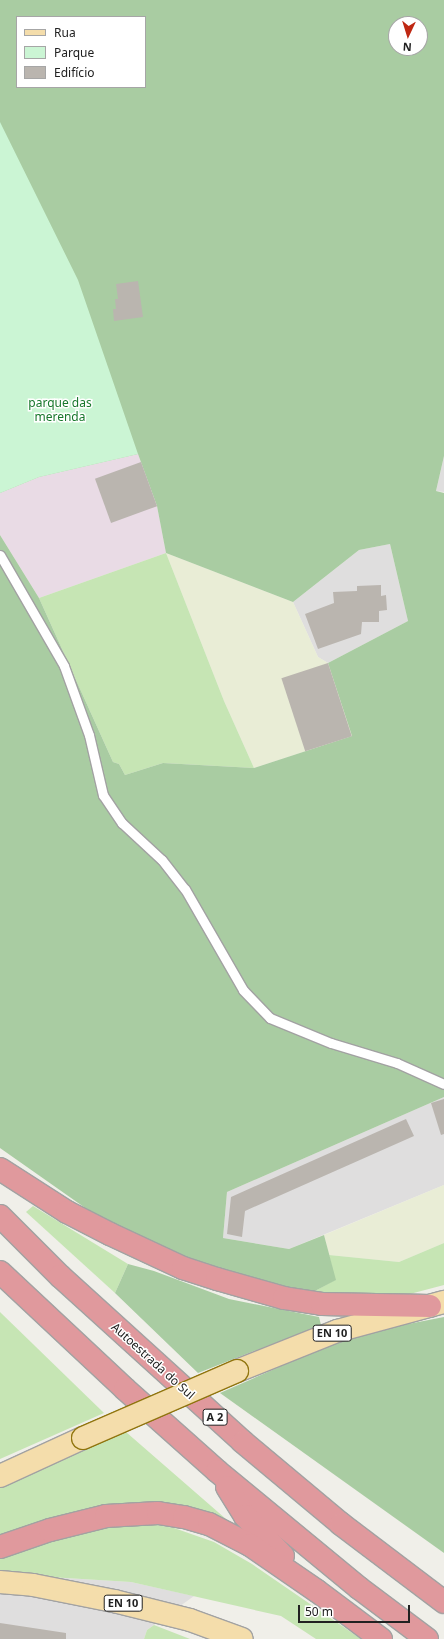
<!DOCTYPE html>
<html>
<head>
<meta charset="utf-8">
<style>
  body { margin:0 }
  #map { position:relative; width:444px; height:1639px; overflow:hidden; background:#f0efe9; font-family:"Noto Sans",sans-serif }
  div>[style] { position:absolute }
  .residential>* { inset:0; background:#dfdede }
  .industrial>* { inset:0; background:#e9dbe5 }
  .farmland>* { inset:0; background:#e9edd6 }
  .grass>* { inset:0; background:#c6e5b4 }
  .forest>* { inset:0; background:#a9cca2 }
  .park>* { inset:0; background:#cbf5d4 }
  .building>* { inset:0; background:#bab5af; transform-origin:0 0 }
  .roads { filter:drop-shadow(1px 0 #a2a2a2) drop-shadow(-1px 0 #a2a2a2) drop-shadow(0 1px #a2a2a2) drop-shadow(0 -1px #a2a2a2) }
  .service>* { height:9px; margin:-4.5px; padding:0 4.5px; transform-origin:4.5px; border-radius:4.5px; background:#fff }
  .primary>* { height:22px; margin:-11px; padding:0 11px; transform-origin:11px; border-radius:11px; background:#f4ddab }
  .motorway>* { height:22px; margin:-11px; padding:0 11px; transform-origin:11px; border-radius:11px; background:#e0999d }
  .bridges { filter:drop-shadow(1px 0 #90750f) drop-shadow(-1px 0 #90750f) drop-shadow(0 1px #90750f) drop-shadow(0 -1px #90750f) }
  .primary-bridge>* { height:22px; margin:-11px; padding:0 11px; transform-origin:11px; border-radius:11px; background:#f4ddab }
  span { translate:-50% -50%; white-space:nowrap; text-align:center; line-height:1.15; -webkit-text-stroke:3px #fff; paint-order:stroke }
  .shield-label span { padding:1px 3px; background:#fff; border:1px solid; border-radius:3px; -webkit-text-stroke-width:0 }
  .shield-label { font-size:11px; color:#212121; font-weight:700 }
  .park-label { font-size:12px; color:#17772b }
  .street-label { font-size:12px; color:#212121 }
  .legend { position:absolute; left:16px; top:16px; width:130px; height:72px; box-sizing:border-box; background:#fff; border:1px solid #a6a6a6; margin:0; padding:5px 7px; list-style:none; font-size:12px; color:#212121 }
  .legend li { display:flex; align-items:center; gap:8px; height:20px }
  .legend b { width:20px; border:1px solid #a6a6a6 }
  .north { position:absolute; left:388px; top:16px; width:40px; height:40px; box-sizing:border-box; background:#fff; border:1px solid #a6a6a6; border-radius:50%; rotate:184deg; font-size:11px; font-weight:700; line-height:16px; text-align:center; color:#212121 }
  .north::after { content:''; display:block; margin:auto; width:14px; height:18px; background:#bf2813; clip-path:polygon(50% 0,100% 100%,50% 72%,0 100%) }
  .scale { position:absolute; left:298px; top:1605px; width:112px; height:18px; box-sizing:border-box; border:2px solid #212121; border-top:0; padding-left:5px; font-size:12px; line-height:14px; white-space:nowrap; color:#212121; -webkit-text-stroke:3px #fff; paint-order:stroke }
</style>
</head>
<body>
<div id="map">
  <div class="residential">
    <i style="clip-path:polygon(444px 456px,444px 492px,436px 491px)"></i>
    <i style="clip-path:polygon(390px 544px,408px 621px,328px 663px,318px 657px,293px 602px,359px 550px)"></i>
    <i style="clip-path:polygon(444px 1097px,444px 1185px,289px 1249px,223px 1238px,227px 1192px)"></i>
    <i style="clip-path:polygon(0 1574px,131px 1582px,194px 1596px,147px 1630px,144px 1639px,0 1639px)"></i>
  </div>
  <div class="industrial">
    <i style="clip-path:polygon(138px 454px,157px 506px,166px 553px,39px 598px,0 535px,0 493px,39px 477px)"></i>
  </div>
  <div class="farmland">
    <i style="clip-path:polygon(166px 553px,293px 602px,318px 657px,328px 663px,352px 736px,254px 768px,224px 701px)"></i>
    <i style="clip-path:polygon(444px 1185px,444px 1243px,399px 1262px,329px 1255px,324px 1235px)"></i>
  </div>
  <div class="grass">
    <i style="clip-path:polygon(166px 553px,224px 701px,254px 768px,163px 763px,125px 775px,119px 764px,113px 762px,39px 598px)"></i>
    <i style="clip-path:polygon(33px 1206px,128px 1264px,115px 1293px,26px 1212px)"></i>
    <i style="clip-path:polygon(444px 1243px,444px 1285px,406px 1295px,311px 1293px,335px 1280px,329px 1255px,399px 1262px)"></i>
    <i style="clip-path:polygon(0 1312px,104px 1413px,0 1459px)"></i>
    <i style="clip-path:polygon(126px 1432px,226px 1519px,222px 1520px,174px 1506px,0 1539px,0 1486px)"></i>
    <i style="clip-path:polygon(139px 1522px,174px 1528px,214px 1542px,252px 1564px,361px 1639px,316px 1639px,281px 1616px,131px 1582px,0 1574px,0 1557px,76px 1533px,119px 1524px)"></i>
    <i style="clip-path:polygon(154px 1625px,190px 1639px,144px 1639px,147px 1630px)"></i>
  </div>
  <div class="forest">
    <i style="clip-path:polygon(evenodd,0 0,444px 0,444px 456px,436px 491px,444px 493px,444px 1097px,227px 1192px,223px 1238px,289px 1249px,324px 1235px,336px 1280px,311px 1293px,194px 1263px,91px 1212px,0 1148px,0 535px,39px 598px,113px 762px,119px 764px,125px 775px,163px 763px,254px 768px,352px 736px,328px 663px,408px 621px,390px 544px,359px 550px,293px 602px,166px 553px,157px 506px,138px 454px,39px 477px,0 493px,0 0,17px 17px,145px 17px,145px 87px,17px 87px,17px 17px,0 0,396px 24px,420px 24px,420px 48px,396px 48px,396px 24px)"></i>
    <i style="clip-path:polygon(128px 1264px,154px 1271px,229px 1299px,319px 1317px,321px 1325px,198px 1373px,115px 1293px)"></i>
    <i style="clip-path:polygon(444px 1317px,444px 1553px,220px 1393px,352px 1335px)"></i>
  </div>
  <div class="park">
    <i style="clip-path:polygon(0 122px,78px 280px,138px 454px,39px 477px,0 493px)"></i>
  </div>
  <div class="building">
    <i style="clip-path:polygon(138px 281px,143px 317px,114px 321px,113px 309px,116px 309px,115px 299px,118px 299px,116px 284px)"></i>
    <i style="left:141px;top:462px;width:47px;height:49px;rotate:70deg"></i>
    <i style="clip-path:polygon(381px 585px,381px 596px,386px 595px,387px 610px,379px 611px,379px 622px,362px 622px,361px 634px,318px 649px,305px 614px,334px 603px,333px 592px,357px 591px,357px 586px)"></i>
    <i style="left:328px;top:663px;width:77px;height:49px;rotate:72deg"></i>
    <i style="clip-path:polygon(444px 1099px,444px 1134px,441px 1135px,431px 1103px)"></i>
    <i style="clip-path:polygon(406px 1119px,414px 1136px,245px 1211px,242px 1237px,227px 1234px,231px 1197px)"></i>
    <i style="clip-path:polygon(0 1623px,66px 1633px,66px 1639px,0 1639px)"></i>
  </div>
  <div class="roads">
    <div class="service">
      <i style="left:0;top:555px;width:128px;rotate:60deg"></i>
      <i style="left:64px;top:666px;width:73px;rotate:70.1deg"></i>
      <i style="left:89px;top:735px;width:62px;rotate:76.9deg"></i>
      <i style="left:103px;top:795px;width:34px;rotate:56deg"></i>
      <i style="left:122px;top:823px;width:54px;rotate:42.8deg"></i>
      <i style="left:162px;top:860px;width:37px;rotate:52deg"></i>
      <i style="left:185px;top:889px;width:116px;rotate:60.1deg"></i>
      <i style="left:243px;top:990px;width:39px;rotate:46deg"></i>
      <i style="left:270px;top:1018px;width:66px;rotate:22.3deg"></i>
      <i style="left:331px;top:1043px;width:69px;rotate:16.9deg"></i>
      <i style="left:397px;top:1063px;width:51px;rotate:24.1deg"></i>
    </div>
    <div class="primary">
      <i style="left:237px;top:1371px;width:108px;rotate:-21.8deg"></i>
      <i style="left:337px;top:1331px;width:111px;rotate:-15.2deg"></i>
      <i style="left:0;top:1476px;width:91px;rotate:-24.6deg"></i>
      <i style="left:0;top:1582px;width:33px;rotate:5deg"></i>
      <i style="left:33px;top:1585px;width:83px;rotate:11.2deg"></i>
      <i style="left:114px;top:1601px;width:78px;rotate:14deg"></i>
      <i style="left:190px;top:1620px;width:55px;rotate:20.1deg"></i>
    </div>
    <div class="motorway">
      <i style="left:0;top:1169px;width:80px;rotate:32.7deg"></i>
      <i style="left:67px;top:1212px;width:48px;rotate:27.1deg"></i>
      <i style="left:110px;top:1234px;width:81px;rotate:25deg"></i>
      <i style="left:183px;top:1268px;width:36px;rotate:18deg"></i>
      <i style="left:217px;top:1279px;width:70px;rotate:15.8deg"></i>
      <i style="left:284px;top:1298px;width:38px;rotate:9deg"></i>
      <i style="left:322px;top:1304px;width:108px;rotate:1.1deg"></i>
      <i style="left:0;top:1216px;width:85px;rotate:45deg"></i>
      <i style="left:60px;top:1276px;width:247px;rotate:42.2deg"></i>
      <i style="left:243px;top:1442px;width:128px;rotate:39.9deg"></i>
      <i style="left:341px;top:1524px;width:129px;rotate:37.1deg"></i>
      <i style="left:0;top:1272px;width:171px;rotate:43.1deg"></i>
      <i style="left:125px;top:1389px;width:123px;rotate:41.7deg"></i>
      <i style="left:217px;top:1471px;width:184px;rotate:39.5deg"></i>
      <i style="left:359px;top:1588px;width:85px;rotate:36.9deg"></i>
      <i style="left:227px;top:1487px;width:34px;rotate:58deg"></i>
      <i style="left:245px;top:1516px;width:55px;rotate:46.5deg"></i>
      <i style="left:0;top:1547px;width:53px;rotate:-18.8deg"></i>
      <i style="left:50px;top:1530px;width:58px;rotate:-14deg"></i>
      <i style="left:106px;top:1516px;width:52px;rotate:-3.3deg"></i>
      <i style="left:158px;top:1513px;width:26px;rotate:9deg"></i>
      <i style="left:184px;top:1517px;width:26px;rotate:16deg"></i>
      <i style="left:209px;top:1524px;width:46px;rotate:27.1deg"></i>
      <i style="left:250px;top:1545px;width:81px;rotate:34.5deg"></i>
      <i style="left:317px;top:1591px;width:80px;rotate:36.9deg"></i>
    </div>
  </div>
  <div class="bridges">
    <div class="primary-bridge">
      <i style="left:83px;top:1438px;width:168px;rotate:-23.5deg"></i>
    </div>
  </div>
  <div class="shield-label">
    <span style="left:332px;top:1333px">EN 10</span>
    <span style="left:215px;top:1417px">A 2</span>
    <span style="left:123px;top:1603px">EN 10</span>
  </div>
  <div class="park-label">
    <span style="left:60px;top:410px">parque das<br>merenda</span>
  </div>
  <div class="street-label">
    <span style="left:153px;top:1361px;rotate:42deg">Autoestrada do Sul</span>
  </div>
  <ul class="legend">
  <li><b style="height:5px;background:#f4ddab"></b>Rua</li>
  <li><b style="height:11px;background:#cbf5d4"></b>Parque</li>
  <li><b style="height:11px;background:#bab5af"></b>Edifício</li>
  </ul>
  <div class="north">N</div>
  <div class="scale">50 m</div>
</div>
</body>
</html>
